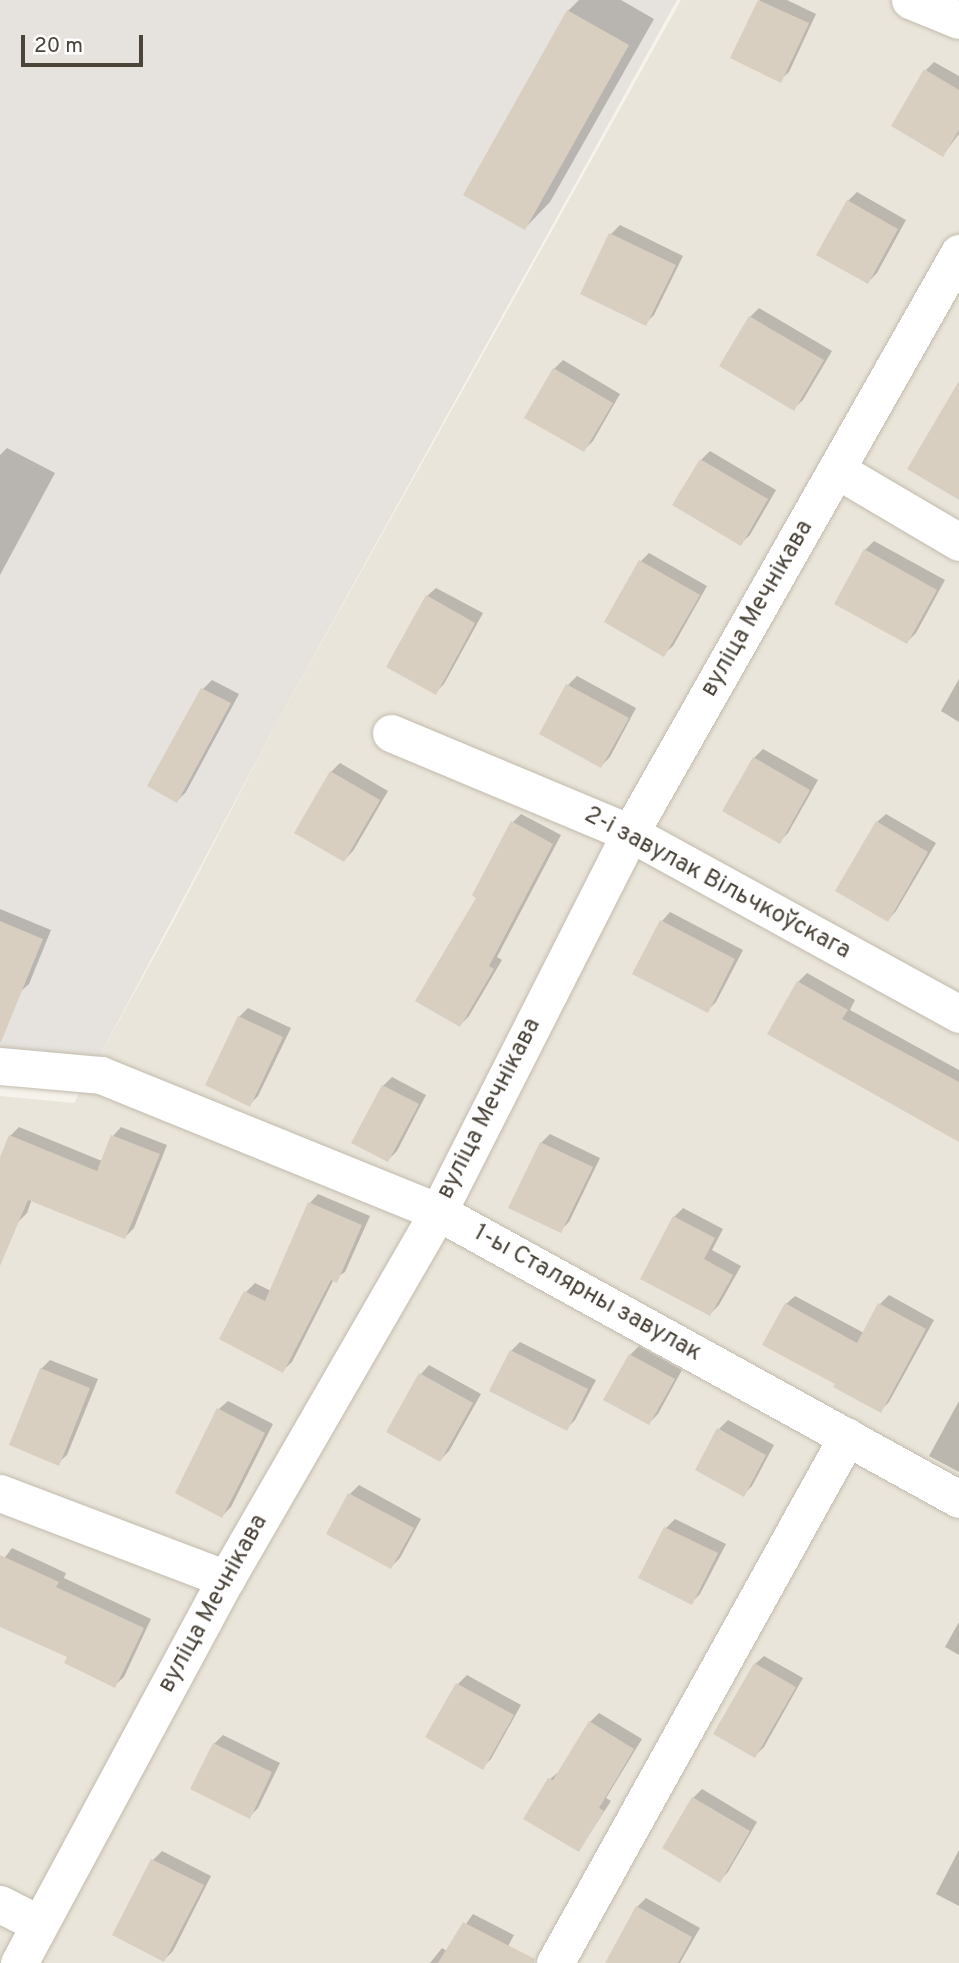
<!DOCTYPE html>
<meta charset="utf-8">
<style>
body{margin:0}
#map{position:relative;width:959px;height:1963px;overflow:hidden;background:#f6f3ec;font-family:Overpass,sans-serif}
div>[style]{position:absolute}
.residential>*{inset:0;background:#eae5da}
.industrial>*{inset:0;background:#e6e2dd}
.shadow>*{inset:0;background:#0003}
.building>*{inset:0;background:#d8cfc1}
.roads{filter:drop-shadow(0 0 2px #c2bbae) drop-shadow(0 0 2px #c2bbae)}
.minor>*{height:37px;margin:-18.5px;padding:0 18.5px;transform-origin:18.5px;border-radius:18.5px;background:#fff}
span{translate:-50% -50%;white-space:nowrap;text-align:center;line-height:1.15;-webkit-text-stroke:6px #fff;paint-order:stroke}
.street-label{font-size:24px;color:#4b4439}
.scale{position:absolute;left:21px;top:35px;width:122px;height:32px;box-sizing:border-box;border:4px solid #4b4439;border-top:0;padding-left:9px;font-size:21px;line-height:24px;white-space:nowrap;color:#4b4439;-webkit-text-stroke:5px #fff;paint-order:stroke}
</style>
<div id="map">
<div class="residential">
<div style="clip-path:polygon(681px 0,959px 0,959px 1963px,0 1963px,0 1096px,74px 1103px,173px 922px,276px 724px)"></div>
</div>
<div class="industrial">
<div style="clip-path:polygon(0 0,677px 0,276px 724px,97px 1061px,42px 1051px,0 1048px)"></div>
</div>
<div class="shadow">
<div style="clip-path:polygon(579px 0,621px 0,654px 19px,550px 202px,525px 228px,568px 11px)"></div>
<div style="clip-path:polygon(760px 0,787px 0,816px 14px,789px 72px,780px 80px,733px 58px)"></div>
<div style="clip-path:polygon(934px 62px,959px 76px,959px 134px,943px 155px,926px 70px)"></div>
<div style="clip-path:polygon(857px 192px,906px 220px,877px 273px,868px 282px,848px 201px)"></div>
<div style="clip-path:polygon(620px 225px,683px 256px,654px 315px,645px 324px,611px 234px)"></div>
<div style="clip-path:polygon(759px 308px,832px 351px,803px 400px,794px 408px,750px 317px)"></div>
<div style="clip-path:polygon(563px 360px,620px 394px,593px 441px,584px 450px,554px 369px)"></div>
<div style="clip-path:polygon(7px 448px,55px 473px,0 575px,0 455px)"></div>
<div style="clip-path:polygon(710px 451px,776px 490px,750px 535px,741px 543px,701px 460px)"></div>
<div style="clip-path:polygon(874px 541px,945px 580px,916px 633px,907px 642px,865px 550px)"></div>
<div style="clip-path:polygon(649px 553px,707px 586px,673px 646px,664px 654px,641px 561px)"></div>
<div style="clip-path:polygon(436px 588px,483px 613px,444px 684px,435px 693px,427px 596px)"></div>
<div style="clip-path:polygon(577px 676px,636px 708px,610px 757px,601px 766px,541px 734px,568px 685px)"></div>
<div style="clip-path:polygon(959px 679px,959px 722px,941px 711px)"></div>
<div style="clip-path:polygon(212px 680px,239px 694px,186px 792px,177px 801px,150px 786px,203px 689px)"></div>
<div style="clip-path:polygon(763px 749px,818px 780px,788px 833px,779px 842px,754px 758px)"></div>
<div style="clip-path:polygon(340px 763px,388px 791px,353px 851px,344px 860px,331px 772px)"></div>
<div style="clip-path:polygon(521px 814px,561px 835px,497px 957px,502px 960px,469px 1016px,460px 1025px,478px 897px,512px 823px)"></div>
<div style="clip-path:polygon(886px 814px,936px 843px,896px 911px,888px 920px,877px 822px)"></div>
<div style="clip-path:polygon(0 909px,51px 930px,29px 984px,20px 992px,0 984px)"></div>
<div style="clip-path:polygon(670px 912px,743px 950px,716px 1002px,707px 1011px,662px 921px)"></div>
<div style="clip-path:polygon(807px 973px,855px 1000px,850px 1010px,959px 1070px,959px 1141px,798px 982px)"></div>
<div style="clip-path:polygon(248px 1008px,291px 1028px,258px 1096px,249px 1105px,239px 1017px)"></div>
<div style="clip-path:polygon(392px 1077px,426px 1095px,397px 1151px,388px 1160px,383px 1086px)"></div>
<div style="clip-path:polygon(19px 1127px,102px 1161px,113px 1136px,121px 1127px,167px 1145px,134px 1228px,125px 1237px,32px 1199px,27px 1213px,18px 1222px,0 1215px,0 1162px,10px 1136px)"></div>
<div style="clip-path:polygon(550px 1134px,600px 1158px,569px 1222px,560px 1231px,541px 1143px)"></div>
<div style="clip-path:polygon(318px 1194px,370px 1216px,345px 1272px,334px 1279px,292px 1362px,283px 1370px,221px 1338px,246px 1292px,255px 1283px,271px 1291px,310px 1203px)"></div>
<div style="clip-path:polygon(683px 1208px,723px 1229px,712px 1250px,741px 1266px,719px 1305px,710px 1314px,674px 1217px)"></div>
<div style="clip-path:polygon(889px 1295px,934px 1320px,889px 1402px,880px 1411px,837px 1383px,786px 1304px,795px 1296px,864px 1333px,880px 1304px)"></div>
<div style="clip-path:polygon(520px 1342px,596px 1380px,575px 1420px,567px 1428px,491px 1390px,511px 1351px)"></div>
<div style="clip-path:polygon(639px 1346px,682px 1370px,658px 1414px,649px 1423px,630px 1355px)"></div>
<div style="clip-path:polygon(50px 1360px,98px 1379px,67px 1455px,58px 1463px,41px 1369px)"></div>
<div style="clip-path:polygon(429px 1365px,481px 1394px,449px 1451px,440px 1460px,421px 1374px)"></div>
<div style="clip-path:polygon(228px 1401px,273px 1424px,231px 1507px,222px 1516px,219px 1409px)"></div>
<div style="clip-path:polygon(959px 1401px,959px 1472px,929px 1456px)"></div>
<div style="clip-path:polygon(728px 1420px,774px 1445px,752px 1486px,743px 1495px,719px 1429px)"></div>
<div style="clip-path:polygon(359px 1485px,421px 1519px,400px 1558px,391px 1567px,350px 1494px)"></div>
<div style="clip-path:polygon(675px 1519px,726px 1544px,700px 1594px,691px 1603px,641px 1577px,666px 1528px)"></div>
<div style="clip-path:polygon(12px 1548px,66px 1573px,64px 1578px,151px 1619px,124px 1677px,115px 1685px,70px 1656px,0 1625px,0 1564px)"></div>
<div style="clip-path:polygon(959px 1622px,959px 1655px,945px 1647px)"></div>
<div style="clip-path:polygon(764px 1656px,803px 1678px,764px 1747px,755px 1756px,755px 1664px)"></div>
<div style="clip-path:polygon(467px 1675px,521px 1705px,491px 1759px,482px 1768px,428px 1736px,458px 1684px)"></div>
<div style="clip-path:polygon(599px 1713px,642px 1739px,606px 1798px,611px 1801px,579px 1850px,550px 1779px,560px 1771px,590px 1722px)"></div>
<div style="clip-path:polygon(223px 1735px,280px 1763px,258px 1808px,249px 1817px,214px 1744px)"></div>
<div style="clip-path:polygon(702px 1789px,757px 1822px,728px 1872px,720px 1880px,693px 1798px)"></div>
<div style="clip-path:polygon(959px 1850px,959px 1906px,936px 1894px)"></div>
<div style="clip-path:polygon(162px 1851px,211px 1876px,173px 1951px,164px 1960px,115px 1935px,153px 1860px)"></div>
<div style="clip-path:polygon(646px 1898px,700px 1928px,680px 1963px,607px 1963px,637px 1907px)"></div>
<div style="clip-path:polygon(473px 1914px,514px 1935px,499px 1963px,430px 1963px,442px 1948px,447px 1951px)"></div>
</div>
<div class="building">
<div style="clip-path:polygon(758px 0,809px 23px,781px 83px,730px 58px)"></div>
<div style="clip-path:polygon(567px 10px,629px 45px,525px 230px,463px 195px)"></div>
<div style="clip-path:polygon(924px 69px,959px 90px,959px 130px,943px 157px,891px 126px)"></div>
<div style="clip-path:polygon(847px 200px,898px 229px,868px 284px,816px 255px)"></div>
<div style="clip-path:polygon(609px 233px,676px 265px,646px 326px,580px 294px)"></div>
<div style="clip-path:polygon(749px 316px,824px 360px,794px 411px,719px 366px)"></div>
<div style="clip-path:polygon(553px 368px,613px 403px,584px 452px,524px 418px)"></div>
<div style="clip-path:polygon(959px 381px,959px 500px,907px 469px)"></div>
<div style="clip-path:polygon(700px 459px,768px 499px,741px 546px,672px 505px)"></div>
<div style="clip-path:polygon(864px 549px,937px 590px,907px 644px,834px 604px)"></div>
<div style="clip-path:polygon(639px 560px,700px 595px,664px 657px,604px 622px)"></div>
<div style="clip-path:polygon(426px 595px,475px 623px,436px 695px,386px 667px)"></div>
<div style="clip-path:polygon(566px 684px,629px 718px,601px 768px,539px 734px)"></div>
<div style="clip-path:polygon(201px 688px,231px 703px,177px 803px,147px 786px)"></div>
<div style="clip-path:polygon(753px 757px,810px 790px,780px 844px,722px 811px)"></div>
<div style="clip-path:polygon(330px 771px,380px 800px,344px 862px,294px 833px)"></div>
<div style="clip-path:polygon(511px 821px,553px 844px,489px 966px,494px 969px,460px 1027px,415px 1001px,476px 898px,472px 895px)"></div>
<div style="clip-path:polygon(876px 821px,928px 852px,888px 922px,835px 891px)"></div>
<div style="clip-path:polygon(660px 920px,735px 959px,708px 1013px,632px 974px)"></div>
<div style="clip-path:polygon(0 921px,43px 939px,1px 1042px,0 1042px)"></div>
<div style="clip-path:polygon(797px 981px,848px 1010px,842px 1019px,959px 1082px,959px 1142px,767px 1034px)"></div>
<div style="clip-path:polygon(238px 1016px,283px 1037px,250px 1107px,205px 1085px)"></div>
<div style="clip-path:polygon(382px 1085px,419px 1104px,388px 1162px,351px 1143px)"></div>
<div style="clip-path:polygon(9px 1135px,97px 1171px,111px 1135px,160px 1154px,125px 1239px,28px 1200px,0 1266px,0 1157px)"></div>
<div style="clip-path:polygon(540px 1142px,593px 1167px,561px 1233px,508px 1208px)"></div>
<div style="clip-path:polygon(308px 1202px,362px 1225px,337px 1283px,331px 1280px,283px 1373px,219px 1339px,244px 1291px,265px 1301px)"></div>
<div style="clip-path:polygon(673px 1216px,715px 1238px,704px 1259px,733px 1275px,710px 1316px,640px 1279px)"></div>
<div style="clip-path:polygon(785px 1303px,857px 1343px,878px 1303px,926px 1329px,881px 1413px,833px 1387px,835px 1384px,762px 1345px)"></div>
<div style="clip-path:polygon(510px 1350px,588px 1389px,567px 1431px,489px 1391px)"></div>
<div style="clip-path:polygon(629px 1354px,675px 1379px,649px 1425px,603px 1400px)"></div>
<div style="clip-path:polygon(40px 1368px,90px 1388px,59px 1466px,9px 1445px)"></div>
<div style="clip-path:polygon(419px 1373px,473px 1403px,440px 1462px,386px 1432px)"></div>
<div style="clip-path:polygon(217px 1408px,265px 1433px,222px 1518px,175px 1493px)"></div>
<div style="clip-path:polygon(717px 1428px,766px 1455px,744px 1497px,695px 1470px)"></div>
<div style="clip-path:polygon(348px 1493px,414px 1528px,391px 1569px,326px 1534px)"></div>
<div style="clip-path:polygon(664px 1527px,718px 1553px,692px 1605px,638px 1578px)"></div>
<div style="clip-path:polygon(0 1555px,59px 1582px,56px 1587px,144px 1628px,115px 1688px,64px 1663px,67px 1657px,0 1627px)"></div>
<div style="clip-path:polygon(754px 1663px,796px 1687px,755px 1758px,713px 1734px)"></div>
<div style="clip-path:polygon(456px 1683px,514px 1715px,483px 1770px,425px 1737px)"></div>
<div style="clip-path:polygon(589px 1721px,634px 1749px,599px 1808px,604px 1811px,579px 1852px,523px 1819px,548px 1778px,553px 1780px)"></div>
<div style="clip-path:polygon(213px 1743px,272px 1772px,250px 1819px,190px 1789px)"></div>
<div style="clip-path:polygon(692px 1797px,750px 1831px,720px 1883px,662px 1848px)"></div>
<div style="clip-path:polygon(151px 1859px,204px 1885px,164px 1962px,112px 1935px)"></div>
<div style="clip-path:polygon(636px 1906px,692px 1937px,678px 1963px,605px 1963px)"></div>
<div style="clip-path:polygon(463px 1922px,535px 1959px,534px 1963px,438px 1963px)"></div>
</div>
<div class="roads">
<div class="minor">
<div style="left:910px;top:0;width:53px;rotate:22.2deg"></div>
<div style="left:837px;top:470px;width:142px;rotate:30.5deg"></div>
<div style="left:391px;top:733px;width:259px;rotate:22.7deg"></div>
<div style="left:630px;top:833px;width:376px;rotate:28.8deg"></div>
<div style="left:0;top:1066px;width:101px;rotate:5.1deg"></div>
<div style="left:101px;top:1075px;width:364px;rotate:22.1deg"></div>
<div style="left:438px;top:1212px;width:595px;rotate:28.85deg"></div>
<div style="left:0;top:1493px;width:242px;rotate:20.8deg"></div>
<div style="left:0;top:1904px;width:44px;rotate:27.1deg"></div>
<div style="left:19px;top:1963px;width:436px;rotate:-61.7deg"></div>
<div style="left:226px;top:1579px;width:424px;rotate:-60deg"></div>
<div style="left:438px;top:1212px;width:425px;rotate:-63.1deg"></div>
<div style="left:630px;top:833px;width:667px;rotate:-60.44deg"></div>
<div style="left:555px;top:1963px;width:602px;rotate:-60.96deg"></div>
</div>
</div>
<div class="street-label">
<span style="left:758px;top:609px;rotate:-60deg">вуліца Мечнікава</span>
<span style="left:717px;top:884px;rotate:28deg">2-і завулак Вільчкоўскага</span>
<span style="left:490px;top:1109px;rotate:-63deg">вуліца Мечнікава</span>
<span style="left:587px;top:1294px;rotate:29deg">1-ы Сталярны завулак</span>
<span style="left:214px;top:1604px;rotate:-61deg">вуліца Мечнікава</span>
</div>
<div class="scale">20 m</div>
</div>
